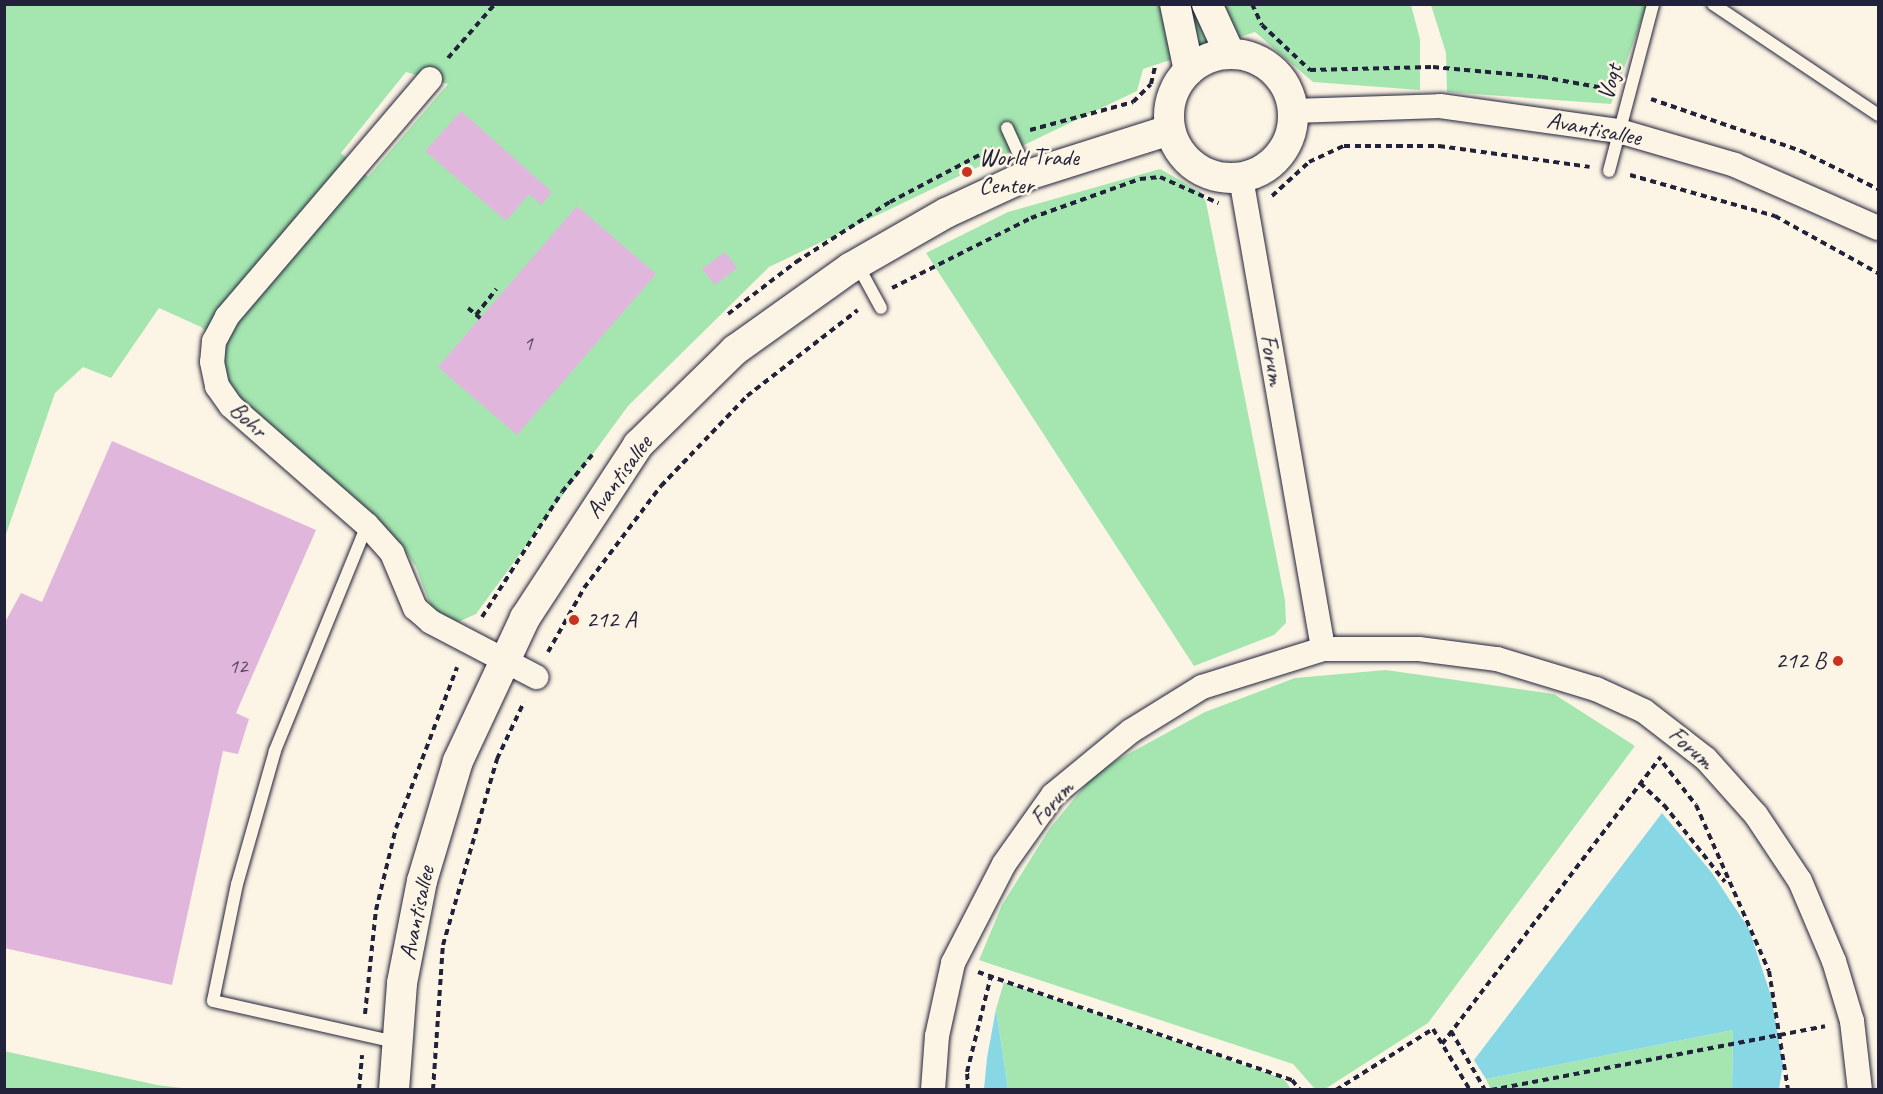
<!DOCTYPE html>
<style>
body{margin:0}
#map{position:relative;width:1883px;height:1094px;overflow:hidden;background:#fcf5e5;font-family:Caveat,sans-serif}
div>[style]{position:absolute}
.green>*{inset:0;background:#a5e6b0}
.water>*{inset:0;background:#87d7e4}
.building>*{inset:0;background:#e1b6dc}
.path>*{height:4px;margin-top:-2px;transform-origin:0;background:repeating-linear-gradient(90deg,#22223b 0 6px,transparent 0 10.5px)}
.roads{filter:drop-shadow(0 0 2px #22223b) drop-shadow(0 0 2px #22223b)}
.service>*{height:12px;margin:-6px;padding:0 6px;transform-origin:6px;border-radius:6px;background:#fcf5e5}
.minor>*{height:24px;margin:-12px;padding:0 12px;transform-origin:12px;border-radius:12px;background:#fcf5e5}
.tertiary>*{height:30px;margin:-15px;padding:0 15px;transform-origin:15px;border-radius:15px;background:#fcf5e5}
.tertiary>.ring{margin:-15px;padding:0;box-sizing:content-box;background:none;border:30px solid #fcf5e5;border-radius:50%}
.dots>*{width:16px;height:16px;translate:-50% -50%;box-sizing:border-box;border:3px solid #fcf5e5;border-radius:50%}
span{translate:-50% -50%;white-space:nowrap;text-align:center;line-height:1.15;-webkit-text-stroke:5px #fcf5e5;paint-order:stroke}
.number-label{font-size:21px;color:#524763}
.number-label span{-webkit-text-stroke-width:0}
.street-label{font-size:24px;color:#22223b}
.poi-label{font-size:24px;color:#22223b}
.left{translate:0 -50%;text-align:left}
.right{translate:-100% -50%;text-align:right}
.frame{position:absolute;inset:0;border:6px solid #22223b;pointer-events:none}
</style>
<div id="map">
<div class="green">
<div style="clip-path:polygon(evenodd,4px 5px,1411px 5px,1420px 39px,1420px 90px,1313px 82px,1255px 32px,1143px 69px,1137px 91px,769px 267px,628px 406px,476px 614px,458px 622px,432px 610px,416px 567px,400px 543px,240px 399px,223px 369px,225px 345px,201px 327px,159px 308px,111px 378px,83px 367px,55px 393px,5px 537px,4px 5px,406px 72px,448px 84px,368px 177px,341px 153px,406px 72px)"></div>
<div style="clip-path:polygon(1431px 5px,1647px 5px,1611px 104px,1447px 92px,1446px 53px)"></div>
<div style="clip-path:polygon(1160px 169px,1201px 192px,1206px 202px,1285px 600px,1286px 623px,1274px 635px,1194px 666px,926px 253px,1008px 212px)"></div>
<div style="clip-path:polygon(1386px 670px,1554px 694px,1635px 746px,1428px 1023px,1325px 1089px,1315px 1089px,1293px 1064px,979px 960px,1002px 905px,1050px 828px,1097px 771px,1205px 712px,1295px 678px)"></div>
<div style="clip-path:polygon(1004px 982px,1284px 1079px,1291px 1089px,1008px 1089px,996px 1009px)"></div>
<div style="clip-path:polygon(1733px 1030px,1732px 1089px,1491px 1090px,1486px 1079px)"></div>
<div style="clip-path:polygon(4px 1051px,157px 1085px,190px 1089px,5px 1089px)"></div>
</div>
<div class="water">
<div style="clip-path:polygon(1662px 813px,1712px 873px,1749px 929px,1771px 996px,1783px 1064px,1779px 1089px,1732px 1089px,1733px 1030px,1486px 1079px,1474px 1060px)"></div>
<div style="clip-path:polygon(996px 1009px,1008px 1089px,984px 1089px,987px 1058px)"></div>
</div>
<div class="building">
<div style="clip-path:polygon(461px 111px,552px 192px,541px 205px,529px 194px,506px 221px,425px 151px)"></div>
<div style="clip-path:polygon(577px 206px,656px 274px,517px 435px,438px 367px)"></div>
<div style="clip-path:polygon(725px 252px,737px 268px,715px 285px,702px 269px)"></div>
<div style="clip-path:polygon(112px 441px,316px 530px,236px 713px,249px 719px,238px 754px,223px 751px,172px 985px,4px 948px,4px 624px,21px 593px,42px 602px)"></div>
</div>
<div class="path">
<div style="left:1252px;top:4px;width:23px;rotate:65deg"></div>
<div style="left:1262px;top:25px;width:66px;rotate:43.2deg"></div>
<div style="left:1310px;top:70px;width:123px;rotate:-1.4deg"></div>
<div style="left:1433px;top:67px;width:109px;rotate:5.2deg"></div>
<div style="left:1542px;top:77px;width:68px;rotate:10.2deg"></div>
<div style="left:448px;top:58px;width:72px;rotate:-49deg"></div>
<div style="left:1651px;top:99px;width:159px;rotate:19.1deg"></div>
<div style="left:1801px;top:151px;width:86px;rotate:26.3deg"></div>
<div style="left:1030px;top:130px;width:107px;rotate:-15.2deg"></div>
<div style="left:1133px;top:102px;width:25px;rotate:-45deg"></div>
<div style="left:1151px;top:84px;width:18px;rotate:-77deg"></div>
<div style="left:1630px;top:175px;width:151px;rotate:15.8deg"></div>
<div style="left:1775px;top:216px;width:118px;rotate:29deg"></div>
<div style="left:1272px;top:196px;width:50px;rotate:-42.6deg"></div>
<div style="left:1309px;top:162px;width:38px;rotate:-25deg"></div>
<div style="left:1344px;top:146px;width:95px"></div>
<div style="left:1439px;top:146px;width:152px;rotate:7.9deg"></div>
<div style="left:892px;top:288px;width:156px;rotate:-26.7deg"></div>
<div style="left:1031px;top:218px;width:116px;rotate:-19.7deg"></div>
<div style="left:1140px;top:179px;width:20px;rotate:-6deg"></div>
<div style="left:1160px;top:177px;width:64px;rotate:24.1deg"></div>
<div style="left:468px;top:308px;width:16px;rotate:40deg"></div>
<div style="left:728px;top:314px;width:86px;rotate:-37.4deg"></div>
<div style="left:796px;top:262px;width:112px;rotate:-32.6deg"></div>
<div style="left:890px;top:202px;width:116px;rotate:-27.7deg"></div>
<div style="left:476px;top:315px;width:33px;rotate:-52deg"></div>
<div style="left:482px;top:617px;width:148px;rotate:-57.4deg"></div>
<div style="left:562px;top:492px;width:48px;rotate:-51deg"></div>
<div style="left:548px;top:652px;width:73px;rotate:-60.6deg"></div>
<div style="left:584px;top:588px;width:128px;rotate:-53deg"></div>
<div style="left:661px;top:486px;width:124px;rotate:-46.3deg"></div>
<div style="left:747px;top:396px;width:140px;rotate:-37.8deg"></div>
<div style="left:1663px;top:763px;width:53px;rotate:51.8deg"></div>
<div style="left:1696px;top:805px;width:181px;rotate:66.3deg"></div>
<div style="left:1769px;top:971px;width:121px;rotate:80.9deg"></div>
<div style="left:1640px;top:783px;width:33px;rotate:43deg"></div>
<div style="left:1664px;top:805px;width:98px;rotate:51.6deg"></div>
<div style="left:978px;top:972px;width:332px;rotate:19deg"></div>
<div style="left:1292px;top:1080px;width:13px;rotate:51deg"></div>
<div style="left:365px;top:1014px;width:105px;rotate:-84deg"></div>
<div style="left:376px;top:910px;width:84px;rotate:-76.3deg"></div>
<div style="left:396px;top:828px;width:172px;rotate:-69.2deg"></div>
<div style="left:1451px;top:1031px;width:68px;rotate:60deg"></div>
<div style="left:1442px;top:1044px;width:361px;rotate:-52.7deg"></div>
<div style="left:359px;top:1090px;width:35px;rotate:-85deg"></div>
<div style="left:433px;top:1090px;width:145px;rotate:-86.1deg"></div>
<div style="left:443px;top:945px;width:194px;rotate:-73.8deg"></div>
<div style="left:497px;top:759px;width:63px;rotate:-64.7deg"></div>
<div style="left:968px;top:1090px;width:18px;rotate:-93deg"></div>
<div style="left:967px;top:1072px;width:99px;rotate:-76deg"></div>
<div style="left:1336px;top:1090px;width:115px;rotate:-32.2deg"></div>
<div style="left:1433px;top:1029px;width:71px;rotate:58.8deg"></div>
<div style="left:1491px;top:1090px;width:340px;rotate:-10.8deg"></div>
</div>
<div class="roads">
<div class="service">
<div style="left:1713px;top:4px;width:199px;rotate:33.9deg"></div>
<div style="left:1007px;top:128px;width:51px;rotate:65.5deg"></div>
<div style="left:1609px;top:171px;width:173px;rotate:-75.2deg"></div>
<div style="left:857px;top:264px;width:50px;rotate:61.4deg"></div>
<div style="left:367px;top:525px;width:244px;rotate:112.2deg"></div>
<div style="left:275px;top:751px;width:138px;rotate:105.9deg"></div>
<div style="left:237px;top:884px;width:119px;rotate:101.6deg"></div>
<div style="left:213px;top:1001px;width:187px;rotate:12.7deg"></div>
</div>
<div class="minor">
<div style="left:430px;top:79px;width:313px;rotate:130.5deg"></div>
<div style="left:227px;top:317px;width:27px;rotate:118deg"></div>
<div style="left:214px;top:341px;width:21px;rotate:95deg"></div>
<div style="left:212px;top:362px;width:25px;rotate:78deg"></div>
<div style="left:217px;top:386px;width:24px;rotate:55deg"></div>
<div style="left:231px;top:406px;width:181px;rotate:41.2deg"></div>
<div style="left:367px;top:525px;width:38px;rotate:48deg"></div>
<div style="left:392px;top:553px;width:60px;rotate:67.3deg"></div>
<div style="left:415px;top:608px;width:21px;rotate:41deg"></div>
<div style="left:431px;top:622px;width:119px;rotate:27.6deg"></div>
<div style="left:1293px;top:111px;width:147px;rotate:-1.9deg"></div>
<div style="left:1440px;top:106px;width:181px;rotate:8deg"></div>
<div style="left:1619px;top:131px;width:121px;rotate:16.3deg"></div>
<div style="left:1735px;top:165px;width:156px;rotate:23.8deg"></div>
<div style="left:1241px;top:178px;width:478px;rotate:80.1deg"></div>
<div style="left:933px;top:1090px;width:54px;rotate:-85.8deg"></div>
<div style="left:937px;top:1036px;width:75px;rotate:-77.6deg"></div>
<div style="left:953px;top:963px;width:111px;rotate:-62.7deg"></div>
<div style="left:1004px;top:864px;width:85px;rotate:-54.6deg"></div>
<div style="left:1053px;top:795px;width:101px;rotate:-39.4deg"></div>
<div style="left:1131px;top:731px;width:84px;rotate:-31.8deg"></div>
<div style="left:1202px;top:687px;width:127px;rotate:-17.4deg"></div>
<div style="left:1323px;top:649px;width:96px"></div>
<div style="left:1419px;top:649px;width:79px;rotate:7.3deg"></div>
<div style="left:1497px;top:659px;width:103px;rotate:16.9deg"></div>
<div style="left:1596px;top:689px;width:53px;rotate:24.6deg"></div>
<div style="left:1644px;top:711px;width:78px;rotate:37.7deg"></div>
<div style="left:1706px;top:759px;width:75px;rotate:48.2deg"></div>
<div style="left:1756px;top:815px;width:79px;rotate:56.3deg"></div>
<div style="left:1800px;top:881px;width:87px;rotate:67deg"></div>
<div style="left:1834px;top:961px;width:63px;rotate:73.3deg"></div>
<div style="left:1852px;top:1021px;width:69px;rotate:83.4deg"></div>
</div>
<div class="tertiary">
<div style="left:1175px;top:4px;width:68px;rotate:78.2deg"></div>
<div style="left:1207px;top:4px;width:55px;rotate:65.3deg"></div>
<div class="ring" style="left:1169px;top:54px;width:94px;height:94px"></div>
<div style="left:394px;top:1090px;width:107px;rotate:-85.7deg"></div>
<div style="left:402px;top:983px;width:104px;rotate:-78.9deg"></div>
<div style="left:422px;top:881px;width:125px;rotate:-73.3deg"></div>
<div style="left:458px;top:761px;width:158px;rotate:-64.9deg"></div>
<div style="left:525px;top:618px;width:207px;rotate:-56.8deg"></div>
<div style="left:638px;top:445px;width:136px;rotate:-44.4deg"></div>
<div style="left:735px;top:350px;width:141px;rotate:-35.5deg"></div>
<div style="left:850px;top:268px;width:111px;rotate:-29.8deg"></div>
<div style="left:946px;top:213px;width:90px;rotate:-24.9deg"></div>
<div style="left:1028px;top:175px;width:149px;rotate:-17.6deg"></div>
</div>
</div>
<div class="dots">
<div style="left:967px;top:172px;background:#c8321e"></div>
<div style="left:574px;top:620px;background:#c8321e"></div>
<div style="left:1838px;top:661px;background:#c8321e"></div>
</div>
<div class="number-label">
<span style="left:528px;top:343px">1</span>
<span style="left:238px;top:666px">12</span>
</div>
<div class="street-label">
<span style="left:1610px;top:82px;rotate:-75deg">Vogt</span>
<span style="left:1594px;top:129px;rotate:11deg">Avantisallee</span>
<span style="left:1272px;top:360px;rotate:80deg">Forum</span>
<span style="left:248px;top:420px;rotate:44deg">Bohr</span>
<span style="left:619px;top:477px;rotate:-54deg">Avantisallee</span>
<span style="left:1691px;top:748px;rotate:41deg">Forum</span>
<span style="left:1052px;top:803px;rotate:-48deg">Forum</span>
<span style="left:417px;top:913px;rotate:-78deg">Avantisallee</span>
</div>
<div class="poi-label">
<span class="left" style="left:979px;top:172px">World Trade<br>Center</span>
<span class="left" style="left:586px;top:620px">212 A</span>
<span class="right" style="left:1826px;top:661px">212 B</span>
</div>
<div class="frame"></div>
</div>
